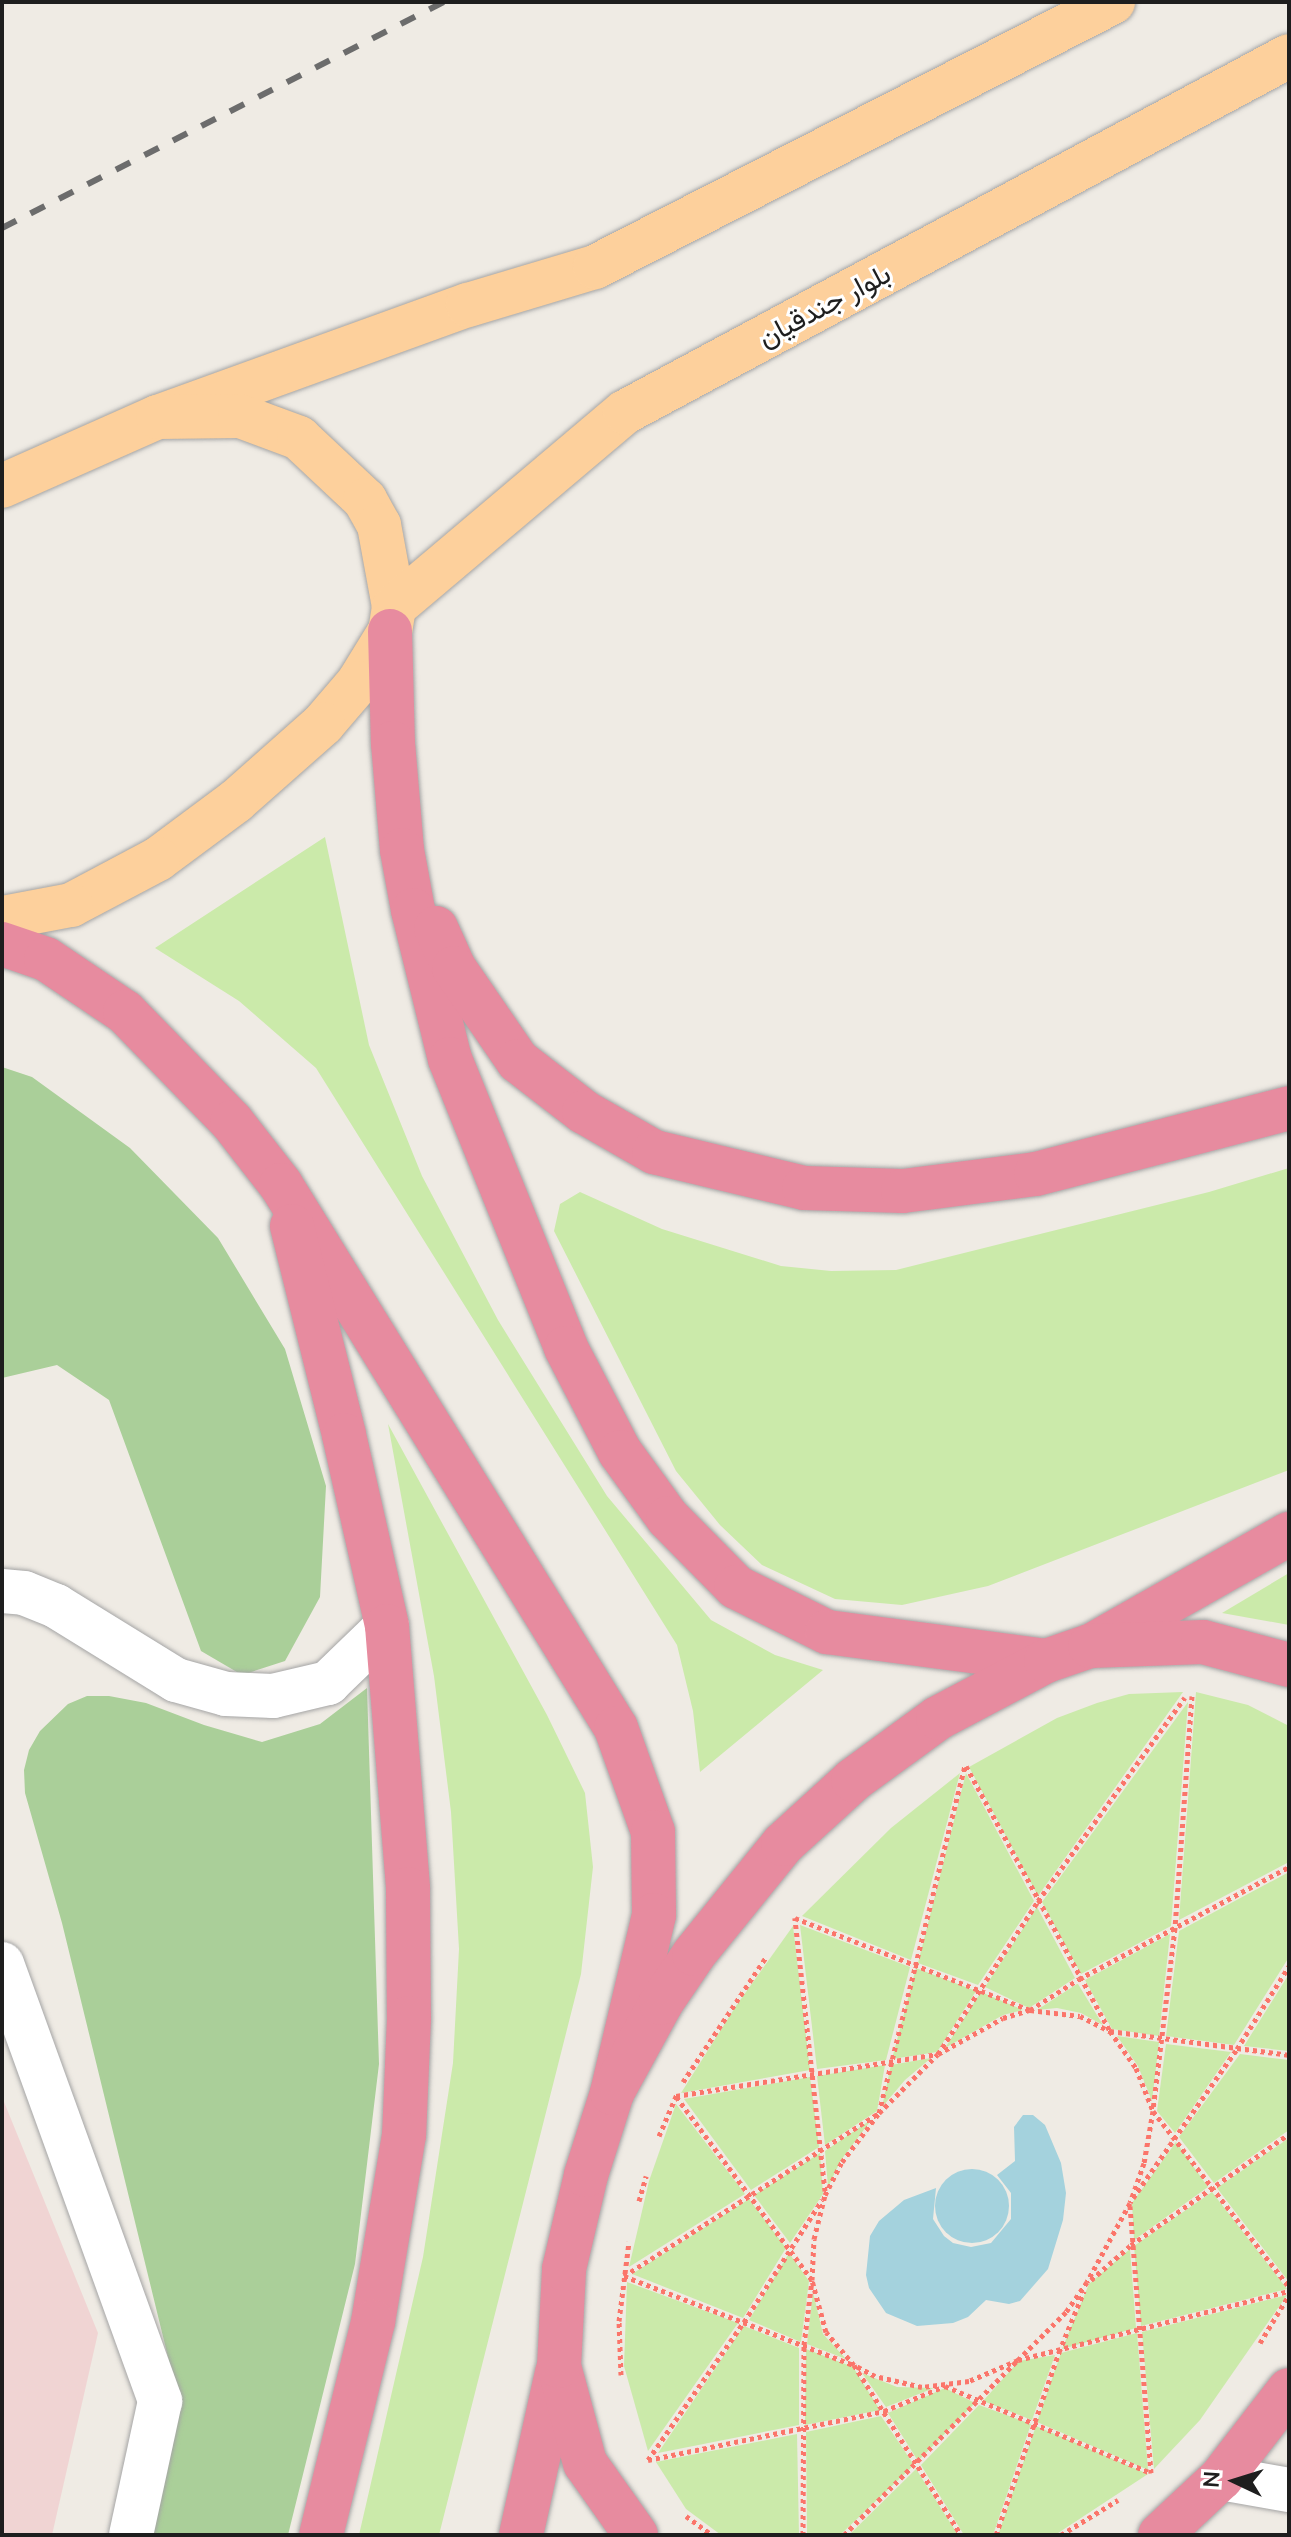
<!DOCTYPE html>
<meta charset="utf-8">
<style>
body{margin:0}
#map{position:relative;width:1291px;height:2537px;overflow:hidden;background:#efebe4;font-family:Mulish,Vazirmatn,sans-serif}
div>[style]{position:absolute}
.commercial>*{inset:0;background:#f0d4d3}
.grass>*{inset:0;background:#cbeaaa}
.forest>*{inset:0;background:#aacf99}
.water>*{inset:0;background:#a4d2dd}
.round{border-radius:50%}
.path>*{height:5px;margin-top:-2.5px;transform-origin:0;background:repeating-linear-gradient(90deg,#fb756a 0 4px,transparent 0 8px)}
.roads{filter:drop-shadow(0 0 2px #a5a5a5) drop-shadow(0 0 2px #a5a5a5)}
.minor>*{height:44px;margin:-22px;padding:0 22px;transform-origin:22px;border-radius:22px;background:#fff}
.major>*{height:44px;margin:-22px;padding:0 22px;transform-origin:22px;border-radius:22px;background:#fdd09c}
.highway>*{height:44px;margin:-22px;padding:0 22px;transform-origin:22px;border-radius:22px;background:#e78b9f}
.rail>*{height:6px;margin-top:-3px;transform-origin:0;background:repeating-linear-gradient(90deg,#6c6c6c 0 16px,transparent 0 32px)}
span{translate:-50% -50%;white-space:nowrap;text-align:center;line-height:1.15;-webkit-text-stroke:6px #fff;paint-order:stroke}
.street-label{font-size:28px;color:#1e1e1e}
.frame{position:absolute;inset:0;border:4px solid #1e1e1e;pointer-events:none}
.north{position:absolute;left:1195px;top:2441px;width:80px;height:80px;-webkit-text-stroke:6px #fff;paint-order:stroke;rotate:274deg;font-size:22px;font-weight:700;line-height:32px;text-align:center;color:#1e1e1e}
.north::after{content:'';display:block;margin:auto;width:28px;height:36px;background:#1e1e1e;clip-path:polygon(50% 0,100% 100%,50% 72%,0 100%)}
</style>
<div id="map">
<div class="commercial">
<div style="clip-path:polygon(2px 2097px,98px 2333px,52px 2535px,2px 2535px)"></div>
</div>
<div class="grass">
<div style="clip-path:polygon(325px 837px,369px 1045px,422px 1176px,498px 1320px,607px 1496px,711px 1620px,775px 1655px,823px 1670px,700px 1772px,693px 1711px,677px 1645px,316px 1068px,239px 1001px,155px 948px)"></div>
<div style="clip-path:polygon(1289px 1168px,1289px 1470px,988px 1586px,902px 1605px,835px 1599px,762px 1565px,720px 1525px,676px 1471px,554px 1231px,560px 1204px,580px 1192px,662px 1229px,781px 1266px,831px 1271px,896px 1270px,1209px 1192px)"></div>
<div style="clip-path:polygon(388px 1424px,547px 1715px,585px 1793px,593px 1867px,581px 1974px,439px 2535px,359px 2535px,423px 2257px,453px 2063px,459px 1949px,451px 1812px,434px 1676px)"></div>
<div style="clip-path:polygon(1289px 1573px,1289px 1625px,1222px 1613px)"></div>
<div style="clip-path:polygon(1183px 1692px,1038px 1896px,969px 1767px,1057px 1718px,1097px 1703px,1129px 1694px)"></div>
<div style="clip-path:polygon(1196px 1692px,1248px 1705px,1289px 1726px,1289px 1862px,1179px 1920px)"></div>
<div style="clip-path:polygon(1188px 1702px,1171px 1926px,1081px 1974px,1042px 1902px)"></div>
<div style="clip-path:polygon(960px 1773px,911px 1960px,802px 1916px,891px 1828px)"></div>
<div style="clip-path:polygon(966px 1773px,1034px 1901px,978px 1985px,918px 1963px)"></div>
<div style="clip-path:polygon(1289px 1872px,1289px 1957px,1234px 2045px,1166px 2036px,1179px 1931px)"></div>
<div style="clip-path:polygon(1037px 1907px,1075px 1978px,1029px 2008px,985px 1987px)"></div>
<div style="clip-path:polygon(800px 1925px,910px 1967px,886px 2060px,817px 2069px)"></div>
<div style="clip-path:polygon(793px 1926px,810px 2070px,681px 2093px,736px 2006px)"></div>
<div style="clip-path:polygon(1170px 1934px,1159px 2036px,1112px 2029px,1085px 1980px)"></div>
<div style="clip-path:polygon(916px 1968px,976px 1991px,937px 2052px,892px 2059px)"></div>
<div style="clip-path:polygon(1289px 1974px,1289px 2051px,1244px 2046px)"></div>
<div style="clip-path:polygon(1077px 1984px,1078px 1984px,1103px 2025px,1081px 2013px,1057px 2008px,1037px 2010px)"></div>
<div style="clip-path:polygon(981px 1992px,1023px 2010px,1003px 2015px,945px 2048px)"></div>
<div style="clip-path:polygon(1117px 2036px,1159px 2042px,1152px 2101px,1138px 2066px)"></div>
<div style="clip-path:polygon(1166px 2044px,1231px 2052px,1175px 2133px,1157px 2111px)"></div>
<div style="clip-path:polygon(1240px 2054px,1289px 2060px,1289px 2130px,1214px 2183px,1179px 2137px)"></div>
<div style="clip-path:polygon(931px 2058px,905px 2080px,882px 2107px,891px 2065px)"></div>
<div style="clip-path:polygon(885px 2065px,877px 2111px,825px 2145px,817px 2076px)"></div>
<div style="clip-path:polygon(810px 2077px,819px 2147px,751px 2190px,684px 2099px)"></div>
<div style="clip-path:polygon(676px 2104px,745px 2194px,629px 2267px,649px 2181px)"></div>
<div style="clip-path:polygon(872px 2119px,841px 2160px,828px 2187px,825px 2151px)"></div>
<div style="clip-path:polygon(1289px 2138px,1289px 2282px,1217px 2188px)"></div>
<div style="clip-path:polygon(1176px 2142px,1208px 2187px,1134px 2240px,1132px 2203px)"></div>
<div style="clip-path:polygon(820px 2153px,823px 2194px,790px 2243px,754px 2195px)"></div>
<div style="clip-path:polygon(1212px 2192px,1287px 2289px,1141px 2326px,1134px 2246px)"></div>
<div style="clip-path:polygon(749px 2199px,786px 2248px,743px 2318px,632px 2274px)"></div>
<div style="clip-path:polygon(1130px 2249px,1136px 2328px,1062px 2349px,1089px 2284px)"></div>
<div style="clip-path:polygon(789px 2253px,809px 2281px,801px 2342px,749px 2320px)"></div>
<div style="clip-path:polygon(627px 2282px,738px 2323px,648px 2451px,624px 2366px)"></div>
<div style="clip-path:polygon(813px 2292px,823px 2334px,846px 2359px,807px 2344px)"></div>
<div style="clip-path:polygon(1287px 2295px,1200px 2420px,1154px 2469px,1142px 2332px)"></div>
<div style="clip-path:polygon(744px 2326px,799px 2348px,799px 2425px,658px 2453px)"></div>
<div style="clip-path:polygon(1137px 2333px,1148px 2470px,1037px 2422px,1061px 2353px)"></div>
<div style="clip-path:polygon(806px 2349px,853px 2367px,880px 2410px,805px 2425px)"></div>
<div style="clip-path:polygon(1055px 2355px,1032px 2420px,983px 2401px,1019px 2361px)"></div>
<div style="clip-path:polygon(862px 2373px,897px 2387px,934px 2388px,886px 2407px)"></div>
<div style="clip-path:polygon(945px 2388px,975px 2403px,918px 2461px,888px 2413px)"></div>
<div style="clip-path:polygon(979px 2405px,1031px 2424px,993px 2535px,964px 2535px,921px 2465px)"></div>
<div style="clip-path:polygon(881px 2416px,914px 2465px,840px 2535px,807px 2535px,806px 2432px)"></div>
<div style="clip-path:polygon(1036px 2426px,1148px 2474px,1055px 2535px,998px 2535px)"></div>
<div style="clip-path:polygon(797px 2434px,799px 2535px,721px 2535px,686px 2509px,656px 2462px)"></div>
<div style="clip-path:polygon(916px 2469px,958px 2535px,849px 2535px)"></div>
</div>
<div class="forest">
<div style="clip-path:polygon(2px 1067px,32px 1077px,130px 1148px,218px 1238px,285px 1349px,326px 1486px,320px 1597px,285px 1661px,242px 1675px,201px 1651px,109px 1400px,57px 1365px,2px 1378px)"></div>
<div style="clip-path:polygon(367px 1688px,379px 2064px,355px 2264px,288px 2535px,148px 2535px,178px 2398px,62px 1923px,25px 1793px,24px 1770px,29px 1750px,40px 1731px,68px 1704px,87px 1696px,109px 1696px,146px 1703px,204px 1725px,262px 1742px,320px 1724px)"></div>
</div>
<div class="water">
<div style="clip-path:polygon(1023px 2115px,1033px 2115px,1045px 2125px,1061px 2163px,1066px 2193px,1063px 2220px,1048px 2269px,1020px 2301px,1009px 2304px,986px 2300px,968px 2317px,953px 2323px,917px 2326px,886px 2313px,869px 2288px,866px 2275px,870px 2236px,879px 2221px,904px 2200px,936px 2188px,933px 2219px,944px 2236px,953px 2243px,971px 2247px,991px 2243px,1011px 2219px,1011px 2193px,997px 2175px,1015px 2161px,1014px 2127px)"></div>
<div class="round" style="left:935px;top:2169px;width:74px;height:74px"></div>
</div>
<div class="path">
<div style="left:1192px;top:1696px;width:233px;rotate:94.2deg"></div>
<div style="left:1175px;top:1928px;width:184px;rotate:96.9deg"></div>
<div style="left:1153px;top:2111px;width:222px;rotate:52.3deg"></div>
<div style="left:966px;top:1766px;width:302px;rotate:61.5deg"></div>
<div style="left:1110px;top:2031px;width:181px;rotate:7.6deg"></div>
<div style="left:683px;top:2082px;width:150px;rotate:-56.4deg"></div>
<div style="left:659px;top:2136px;width:46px;rotate:-66.8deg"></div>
<div style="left:825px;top:2191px;width:275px;rotate:-96.3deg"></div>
<div style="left:795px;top:1918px;width:252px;rotate:21.4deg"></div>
<div style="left:1030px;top:2010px;width:58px;rotate:-32.3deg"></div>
<div style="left:1079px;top:1979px;width:238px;rotate:-28.1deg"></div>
<div style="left:1133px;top:2198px;width:182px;rotate:-55.1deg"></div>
<div style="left:1237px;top:2049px;width:98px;rotate:-57.9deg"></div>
<div style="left:639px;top:2201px;width:26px;rotate:-74deg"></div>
<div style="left:624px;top:2276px;width:303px;rotate:-32.6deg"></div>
<div style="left:879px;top:2113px;width:357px;rotate:-76.1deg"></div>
<div style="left:624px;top:2276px;width:247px;rotate:21.2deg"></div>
<div style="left:854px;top:2365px;width:201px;rotate:57.8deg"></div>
<div style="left:1091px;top:2280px;width:53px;rotate:-41.2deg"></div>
<div style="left:1131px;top:2245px;width:193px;rotate:-35.1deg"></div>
<div style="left:1260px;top:2343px;width:56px;rotate:-58.9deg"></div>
<div style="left:621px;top:2375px;width:54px;rotate:-92.1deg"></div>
<div style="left:619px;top:2321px;width:80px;rotate:-82.8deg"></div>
<div style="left:648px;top:2460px;width:168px;rotate:-55.2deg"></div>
<div style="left:744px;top:2322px;width:145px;rotate:-57.4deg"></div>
<div style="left:648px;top:2460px;width:241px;rotate:-11.7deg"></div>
<div style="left:884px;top:2411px;width:66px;rotate:-22.3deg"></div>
<div style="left:945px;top:2386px;width:224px;rotate:22.9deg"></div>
<div style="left:1151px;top:2473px;width:268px;rotate:-94.5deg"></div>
<div style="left:686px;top:2516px;width:32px;rotate:36deg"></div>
<div style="left:803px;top:2535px;width:190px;rotate:-89.7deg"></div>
<div style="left:804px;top:2345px;width:65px;rotate:-83deg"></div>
<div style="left:812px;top:2280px;width:41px;rotate:-87.2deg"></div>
<div style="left:814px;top:2239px;width:45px;rotate:-76deg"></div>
<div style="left:825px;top:2195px;width:37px;rotate:-63deg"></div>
<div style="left:842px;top:2162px;width:61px;rotate:-52.9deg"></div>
<div style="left:879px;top:2113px;width:83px;rotate:-45deg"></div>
<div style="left:938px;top:2054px;width:74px;rotate:-29deg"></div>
<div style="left:1003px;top:2018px;width:28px;rotate:-17deg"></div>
<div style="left:1030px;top:2010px;width:50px;rotate:6.8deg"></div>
<div style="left:1080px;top:2016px;width:34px;rotate:27deg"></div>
<div style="left:1110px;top:2031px;width:45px;rotate:54.9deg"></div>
<div style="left:1136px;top:2068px;width:46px;rotate:68.4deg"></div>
<div style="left:1153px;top:2111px;width:53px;rotate:99.8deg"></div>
<div style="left:1144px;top:2163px;width:42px;rotate:109.3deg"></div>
<div style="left:1130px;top:2203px;width:90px;rotate:118.6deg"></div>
<div style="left:1087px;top:2282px;width:37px;rotate:125deg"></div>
<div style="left:1066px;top:2312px;width:68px;rotate:135deg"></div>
<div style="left:1018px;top:2360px;width:53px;rotate:156.8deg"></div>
<div style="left:969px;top:2381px;width:47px;rotate:172.7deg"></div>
<div style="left:922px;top:2387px;width:48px;rotate:-166.8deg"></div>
<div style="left:875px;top:2376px;width:24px;rotate:-152deg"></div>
<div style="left:854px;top:2365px;width:43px;rotate:-130.3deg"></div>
<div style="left:826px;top:2332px;width:54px;rotate:-105.1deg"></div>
<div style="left:812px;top:2280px;width:229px;rotate:-126.5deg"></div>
<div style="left:676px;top:2096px;width:265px;rotate:-9.1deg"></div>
<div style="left:938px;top:2054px;width:183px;rotate:-56.8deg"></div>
<div style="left:1038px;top:1901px;width:251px;rotate:-54.2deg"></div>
<div style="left:844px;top:2535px;width:247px;rotate:-45.2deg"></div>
<div style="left:1018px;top:2360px;width:280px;rotate:-14.3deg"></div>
<div style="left:996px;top:2535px;width:194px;rotate:-71deg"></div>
<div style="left:1059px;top:2352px;width:66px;rotate:-67.7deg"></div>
<div style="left:1061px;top:2535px;width:67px;rotate:-31.6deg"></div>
</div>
<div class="roads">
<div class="minor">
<div style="left:2px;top:1591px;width:22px;rotate:5deg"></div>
<div style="left:24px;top:1593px;width:35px;rotate:22deg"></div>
<div style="left:56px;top:1606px;width:141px;rotate:31.7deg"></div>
<div style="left:176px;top:1680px;width:52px;rotate:15.6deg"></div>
<div style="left:226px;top:1694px;width:47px;rotate:2.4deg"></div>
<div style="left:273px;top:1696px;width:57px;rotate:-13.3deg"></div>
<div style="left:328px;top:1683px;width:82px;rotate:-44deg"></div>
<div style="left:2px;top:1964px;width:465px;rotate:70.1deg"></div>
<div style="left:160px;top:2401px;width:137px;rotate:102.2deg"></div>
<div style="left:1221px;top:2478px;width:69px;rotate:10deg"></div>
</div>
<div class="major">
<div style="left:158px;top:417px;width:330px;rotate:-19.9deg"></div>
<div style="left:468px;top:305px;width:133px;rotate:-16.7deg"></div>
<div style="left:595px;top:267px;width:582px;rotate:-27.09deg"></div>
<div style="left:2px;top:486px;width:171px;rotate:-23.9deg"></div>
<div style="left:158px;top:417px;width:82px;rotate:-0.7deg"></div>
<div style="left:240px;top:416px;width:63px;rotate:20.4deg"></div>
<div style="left:299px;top:438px;width:91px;rotate:43.2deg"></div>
<div style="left:365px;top:500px;width:29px;rotate:61deg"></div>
<div style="left:379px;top:525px;width:83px;rotate:79.6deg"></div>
<div style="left:394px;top:607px;width:24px;rotate:99deg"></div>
<div style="left:390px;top:631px;width:61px;rotate:121.6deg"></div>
<div style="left:358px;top:683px;width:54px;rotate:130.5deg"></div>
<div style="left:323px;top:724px;width:116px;rotate:138.5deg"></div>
<div style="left:236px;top:801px;width:97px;rotate:143.4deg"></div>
<div style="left:158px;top:859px;width:98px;rotate:152.1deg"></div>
<div style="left:71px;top:905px;width:70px;rotate:169.3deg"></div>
<div style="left:394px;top:607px;width:302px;rotate:-40.2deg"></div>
<div style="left:625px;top:412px;width:753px;rotate:-28.2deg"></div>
</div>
<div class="highway">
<div style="left:390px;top:631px;width:112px;rotate:88.5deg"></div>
<div style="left:393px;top:743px;width:107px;rotate:85.2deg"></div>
<div style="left:402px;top:850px;width:61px;rotate:79.6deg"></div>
<div style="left:413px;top:910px;width:154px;rotate:76.1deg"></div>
<div style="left:450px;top:1059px;width:311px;rotate:68.1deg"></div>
<div style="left:566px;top:1348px;width:117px;rotate:62.6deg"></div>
<div style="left:620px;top:1452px;width:82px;rotate:54deg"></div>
<div style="left:668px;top:1518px;width:97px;rotate:45.4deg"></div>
<div style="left:736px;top:1587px;width:102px;rotate:26.3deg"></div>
<div style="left:827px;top:1632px;width:221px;rotate:7.5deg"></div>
<div style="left:436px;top:928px;width:44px;rotate:65.8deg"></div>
<div style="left:454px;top:968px;width:113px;rotate:55.5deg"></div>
<div style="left:518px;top:1061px;width:83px;rotate:37.7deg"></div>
<div style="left:584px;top:1112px;width:81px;rotate:29.7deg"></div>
<div style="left:654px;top:1152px;width:154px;rotate:13.5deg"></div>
<div style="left:804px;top:1188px;width:99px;rotate:1.7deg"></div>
<div style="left:903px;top:1191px;width:134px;rotate:-7.3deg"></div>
<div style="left:1036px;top:1174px;width:261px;rotate:-14.6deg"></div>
<div style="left:2px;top:944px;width:46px;rotate:18.8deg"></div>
<div style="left:46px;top:959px;width:95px;rotate:33.9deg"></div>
<div style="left:125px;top:1012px;width:153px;rotate:45.8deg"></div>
<div style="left:232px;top:1122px;width:80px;rotate:52.1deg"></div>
<div style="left:281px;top:1185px;width:638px;rotate:58.33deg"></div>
<div style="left:616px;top:1728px;width:110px;rotate:70.4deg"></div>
<div style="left:653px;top:1832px;width:83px;rotate:89.3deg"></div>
<div style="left:654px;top:1915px;width:183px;rotate:103.3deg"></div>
<div style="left:292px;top:1226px;width:215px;rotate:76deg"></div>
<div style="left:344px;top:1435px;width:196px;rotate:77.3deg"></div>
<div style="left:387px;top:1626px;width:264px;rotate:85.4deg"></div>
<div style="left:408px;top:1889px;width:129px;rotate:89.6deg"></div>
<div style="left:409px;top:2018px;width:117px;rotate:92.4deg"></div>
<div style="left:404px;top:2135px;width:190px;rotate:99.4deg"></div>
<div style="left:373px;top:2322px;width:219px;rotate:103.7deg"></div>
<div style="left:1096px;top:1643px;width:222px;rotate:-29.5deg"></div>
<div style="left:521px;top:2535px;width:167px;rotate:-77.5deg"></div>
<div style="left:636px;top:2535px;width:88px;rotate:-125.3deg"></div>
<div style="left:585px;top:2463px;width:100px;rotate:-105deg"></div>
<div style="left:559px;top:2366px;width:97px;rotate:-87deg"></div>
<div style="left:564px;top:2269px;width:97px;rotate:-76.8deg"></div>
<div style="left:586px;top:2175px;width:86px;rotate:-72.4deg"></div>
<div style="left:612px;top:2093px;width:102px;rotate:-61.4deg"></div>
<div style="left:661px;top:2003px;width:59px;rotate:-56deg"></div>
<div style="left:694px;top:1954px;width:141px;rotate:-51deg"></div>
<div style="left:783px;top:1844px;width:95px;rotate:-42.4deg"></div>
<div style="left:853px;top:1780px;width:105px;rotate:-36.1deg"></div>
<div style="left:938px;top:1718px;width:122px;rotate:-27.8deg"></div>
<div style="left:1046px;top:1661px;width:46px;rotate:-18.8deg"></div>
<div style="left:1090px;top:1646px;width:113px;rotate:-2deg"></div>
<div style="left:1203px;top:1642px;width:89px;rotate:15deg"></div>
<div style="left:1160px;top:2535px;width:83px;rotate:-43.1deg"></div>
<div style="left:1221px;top:2478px;width:111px;rotate:-52.3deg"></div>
</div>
</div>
<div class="rail">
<div style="left:2px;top:228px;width:496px;rotate:-27.1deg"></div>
</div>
<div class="street-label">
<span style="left:824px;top:305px;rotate:-28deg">بلوار جندقیان</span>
</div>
<div class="frame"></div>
<div class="north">N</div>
</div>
